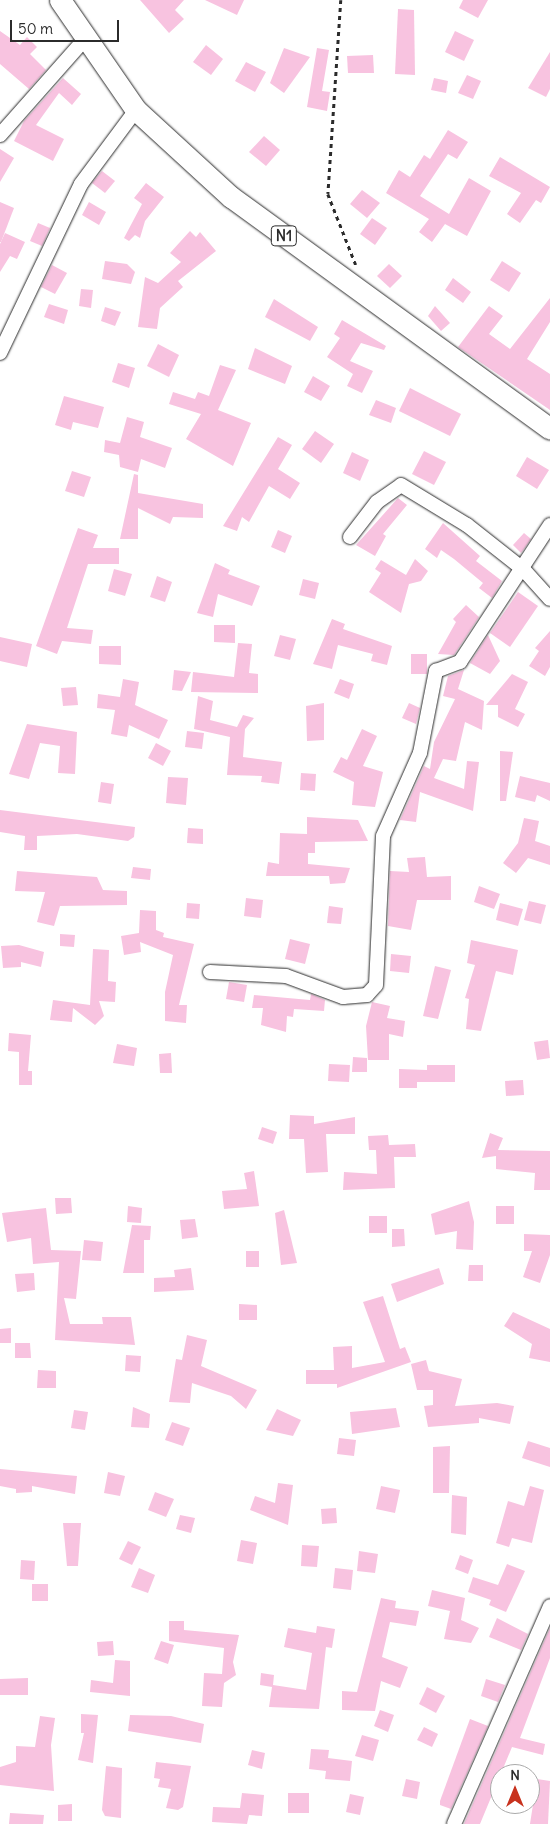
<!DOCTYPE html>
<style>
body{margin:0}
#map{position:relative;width:550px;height:1824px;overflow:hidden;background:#fff;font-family:Delius,sans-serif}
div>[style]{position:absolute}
.building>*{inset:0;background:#f8c3e0}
.path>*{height:2.5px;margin-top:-1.25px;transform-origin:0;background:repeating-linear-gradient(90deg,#2b2b2b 0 4px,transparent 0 8px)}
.roads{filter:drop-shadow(0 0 1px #2b2b2b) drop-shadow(0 0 1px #2b2b2b)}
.minor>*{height:14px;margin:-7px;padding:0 7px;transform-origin:7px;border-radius:7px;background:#fff}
.highway>*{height:21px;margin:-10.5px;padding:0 10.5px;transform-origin:10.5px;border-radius:10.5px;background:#fff}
span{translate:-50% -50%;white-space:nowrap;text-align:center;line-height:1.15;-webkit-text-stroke:4px #fff;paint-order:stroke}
.shield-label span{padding:1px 4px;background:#fff;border:1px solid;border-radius:4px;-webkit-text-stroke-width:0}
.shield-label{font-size:15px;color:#2b2b2b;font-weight:700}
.north{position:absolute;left:490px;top:1764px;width:50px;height:50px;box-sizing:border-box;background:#fff;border:1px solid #aaa;border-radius:50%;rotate:0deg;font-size:14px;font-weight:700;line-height:20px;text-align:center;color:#2b2b2b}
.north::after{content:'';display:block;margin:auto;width:18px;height:22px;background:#c8321e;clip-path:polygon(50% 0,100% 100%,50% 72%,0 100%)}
.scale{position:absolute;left:10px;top:20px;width:109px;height:22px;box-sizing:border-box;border:2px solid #2b2b2b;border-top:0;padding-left:6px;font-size:15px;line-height:18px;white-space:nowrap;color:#2b2b2b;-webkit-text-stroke:4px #fff;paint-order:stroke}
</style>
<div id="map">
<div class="building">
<div style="clip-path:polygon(140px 0,184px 0,175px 10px,184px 19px,169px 33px)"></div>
<div style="clip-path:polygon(205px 0,244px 0,237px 15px)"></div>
<div style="clip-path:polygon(463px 0,488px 0,478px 18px,459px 8px)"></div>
<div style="clip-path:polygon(398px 9px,414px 10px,415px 75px,395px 74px)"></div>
<div style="clip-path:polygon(0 31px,20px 45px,27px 37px,37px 47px,30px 54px,46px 70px,29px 89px,0 64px)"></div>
<div style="clip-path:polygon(455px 31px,474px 40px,464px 61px,445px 52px)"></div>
<div style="clip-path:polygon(206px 45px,223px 59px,211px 75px,193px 62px)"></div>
<div style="clip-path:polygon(284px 48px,310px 57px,284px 93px,270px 83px)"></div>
<div style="clip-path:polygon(317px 48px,329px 50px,322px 91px,330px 92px,327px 111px,307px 107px)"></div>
<div style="clip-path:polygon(550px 52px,550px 89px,546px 97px,528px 88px)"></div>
<div style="clip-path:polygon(373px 55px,374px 73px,348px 73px,347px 56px)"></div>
<div style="clip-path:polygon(246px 62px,266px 72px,255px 92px,235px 81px)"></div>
<div style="clip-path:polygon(467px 75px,481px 81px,473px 99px,458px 93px)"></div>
<div style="clip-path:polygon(63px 78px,81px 94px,72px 105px,59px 93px,36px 125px,64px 139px,53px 161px,14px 141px,24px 121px)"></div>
<div style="clip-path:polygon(434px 78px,448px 81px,446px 93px,431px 90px)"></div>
<div style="clip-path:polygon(448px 130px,468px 142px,457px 159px,448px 154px,420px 196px,449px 214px,469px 178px,491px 191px,467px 236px,445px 224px,432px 242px,419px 232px,429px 219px,386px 193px,399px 170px,410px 177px,424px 155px,430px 159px)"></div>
<div style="clip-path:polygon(264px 136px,280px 150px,266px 166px,249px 152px)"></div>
<div style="clip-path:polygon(0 149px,14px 158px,0 182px)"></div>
<div style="clip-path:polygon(500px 157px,550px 187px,541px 203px,536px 200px,520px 223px,507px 214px,521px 193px,489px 176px)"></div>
<div style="clip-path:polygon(102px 171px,115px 181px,105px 193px,92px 183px)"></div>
<div style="clip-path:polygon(146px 183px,164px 197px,145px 221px,140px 238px,135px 235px,129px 241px,124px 238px,142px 204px,134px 198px)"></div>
<div style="clip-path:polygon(362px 190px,380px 203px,367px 218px,350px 204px)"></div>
<div style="clip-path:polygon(0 202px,14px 208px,1px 242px,0 242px)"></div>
<div style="clip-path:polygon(89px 202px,106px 212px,99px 225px,82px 215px)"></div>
<div style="clip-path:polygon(372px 218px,387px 228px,375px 245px,360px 234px)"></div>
<div style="clip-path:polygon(38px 223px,50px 228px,42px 246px,30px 241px)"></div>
<div style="clip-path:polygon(190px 231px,196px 237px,200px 232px,216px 251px,178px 281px,183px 287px,160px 308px,157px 329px,138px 327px,145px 277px,158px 283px,181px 262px,170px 253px)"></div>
<div style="clip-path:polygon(5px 233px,25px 242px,17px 259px,10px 256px,0 272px,0 244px)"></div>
<div style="clip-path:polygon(105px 261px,127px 264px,135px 272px,131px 284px,102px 279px)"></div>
<div style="clip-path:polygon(502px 261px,521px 273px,509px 292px,490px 280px)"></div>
<div style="clip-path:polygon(389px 264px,402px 276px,390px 288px,377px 276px)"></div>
<div style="clip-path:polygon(52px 265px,67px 273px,55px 294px,41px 287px)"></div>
<div style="clip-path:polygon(453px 278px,471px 292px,463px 303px,445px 290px)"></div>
<div style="clip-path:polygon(81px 289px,93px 290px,91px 308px,79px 306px)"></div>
<div style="clip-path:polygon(550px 298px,550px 322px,527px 359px,550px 374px,550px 410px,458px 347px,489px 306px,503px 316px,489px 334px,510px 349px)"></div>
<div style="clip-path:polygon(274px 299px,318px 327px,310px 341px,265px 317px)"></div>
<div style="clip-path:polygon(49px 304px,68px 310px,64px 324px,44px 317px)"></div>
<div style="clip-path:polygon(435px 306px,450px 323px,441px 331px,428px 316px)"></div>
<div style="clip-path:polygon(105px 307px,121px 312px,115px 326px,101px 321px)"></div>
<div style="clip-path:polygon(342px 320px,386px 346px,384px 350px,361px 343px,350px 361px,373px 371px,362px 393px,347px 386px,353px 374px,327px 357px,340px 338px,334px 334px)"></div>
<div style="clip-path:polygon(158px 344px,179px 355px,169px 377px,147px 366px)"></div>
<div style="clip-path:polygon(255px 348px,292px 366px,285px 384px,248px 369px)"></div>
<div style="clip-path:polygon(118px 363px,135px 368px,129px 388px,112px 382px)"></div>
<div style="clip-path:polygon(220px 365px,236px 370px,218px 410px,251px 423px,233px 466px,186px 439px,201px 414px,169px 404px,173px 392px,195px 399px,198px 392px,209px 396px)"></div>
<div style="clip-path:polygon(313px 376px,330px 386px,321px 401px,304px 392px)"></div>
<div style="clip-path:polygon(410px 388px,461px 414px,450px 436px,399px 411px)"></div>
<div style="clip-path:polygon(64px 396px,104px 407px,98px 428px,73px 422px,71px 430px,55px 425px)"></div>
<div style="clip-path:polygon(376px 400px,396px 408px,391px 423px,369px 415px)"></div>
<div style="clip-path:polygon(127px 417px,144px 422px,140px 437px,172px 448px,165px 468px,141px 459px,138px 472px,120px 467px,119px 455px,104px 452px,105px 440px,120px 443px)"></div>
<div style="clip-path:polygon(315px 431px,334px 444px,321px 463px,302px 449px)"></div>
<div style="clip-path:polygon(278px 437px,292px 445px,278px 469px,300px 483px,290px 499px,269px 486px,249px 522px,242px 517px,237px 531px,223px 526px)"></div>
<div style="clip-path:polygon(424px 451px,446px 462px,434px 485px,412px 474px)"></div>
<div style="clip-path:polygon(352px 452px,369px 460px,360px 481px,343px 473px)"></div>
<div style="clip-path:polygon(527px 457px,549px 470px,537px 489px,516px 476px)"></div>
<div style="clip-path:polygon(72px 471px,91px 477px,84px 497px,65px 491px)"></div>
<div style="clip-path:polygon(134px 474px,138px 475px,138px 493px,203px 504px,203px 518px,173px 517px,170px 524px,138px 508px,138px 539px,120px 539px)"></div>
<div style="clip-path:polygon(398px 498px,407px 505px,383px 534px,386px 536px,375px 556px,356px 545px)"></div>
<div style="clip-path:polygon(443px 523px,480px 556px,476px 561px,502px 581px,492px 598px,479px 588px,483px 583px,454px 559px,441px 550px,437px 558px,425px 549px)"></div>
<div style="clip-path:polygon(78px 528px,98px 535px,93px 548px,119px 548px,119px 564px,88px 564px,67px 628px,93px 630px,91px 644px,62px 641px,57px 654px,36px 646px)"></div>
<div style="clip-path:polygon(278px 530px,292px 536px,285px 553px,271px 547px)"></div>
<div style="clip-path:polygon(524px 533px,531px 539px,521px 553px,513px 545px)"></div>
<div style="clip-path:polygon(415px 559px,428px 571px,421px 581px,409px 584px,401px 613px,369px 592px,381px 573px,375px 569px,381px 560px,406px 575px)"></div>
<div style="clip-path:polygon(215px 563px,230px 570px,228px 574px,260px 586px,252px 606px,218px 594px,213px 617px,197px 613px)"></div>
<div style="clip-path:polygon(114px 569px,132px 574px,125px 596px,108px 591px)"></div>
<div style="clip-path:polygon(157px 576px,172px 582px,165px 602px,150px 597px)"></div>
<div style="clip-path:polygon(303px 579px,319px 583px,315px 599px,299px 595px)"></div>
<div style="clip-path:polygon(518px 592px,538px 606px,510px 647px,490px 633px)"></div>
<div style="clip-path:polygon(466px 605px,479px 617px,454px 655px,438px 654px,456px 622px,453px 619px)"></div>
<div style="clip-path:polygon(332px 619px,345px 624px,343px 629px,392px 646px,387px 665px,371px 661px,373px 654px,338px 645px,332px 669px,313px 664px)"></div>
<div style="clip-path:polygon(214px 625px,235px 625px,235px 643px,214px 642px)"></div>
<div style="clip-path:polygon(550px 631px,550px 667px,545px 676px,529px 666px,539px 651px,535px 648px)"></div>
<div style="clip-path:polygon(280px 635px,296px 639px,290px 660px,274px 656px)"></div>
<div style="clip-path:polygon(488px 635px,500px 661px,490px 674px,470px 663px)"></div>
<div style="clip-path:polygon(0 637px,32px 644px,27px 667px,0 661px)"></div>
<div style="clip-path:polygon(238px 643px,252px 644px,249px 673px,258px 674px,258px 693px,191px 692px,193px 672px,234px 677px)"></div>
<div style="clip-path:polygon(99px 646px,121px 646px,121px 665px,99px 664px)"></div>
<div style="clip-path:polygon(411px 654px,427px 654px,427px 674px,411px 674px)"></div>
<div style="clip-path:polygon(174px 670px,191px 672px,182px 691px,172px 690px)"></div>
<div style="clip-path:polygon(464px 670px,458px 689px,484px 701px,482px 730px,465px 722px,456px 761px,443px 759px,434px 778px,464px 789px,467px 761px,479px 762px,473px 811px,420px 792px,416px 822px,400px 820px,424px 766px,430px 769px,434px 742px,455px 699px,443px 696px,448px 676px)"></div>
<div style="clip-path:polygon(512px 674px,528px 682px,515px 709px,525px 714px,518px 727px,498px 717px,498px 705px,486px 705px)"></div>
<div style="clip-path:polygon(123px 679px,139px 682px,135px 705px,168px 720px,159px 739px,129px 725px,127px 737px,111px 734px,115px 710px,97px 708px,98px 694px,120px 697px)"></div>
<div style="clip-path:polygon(340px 679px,354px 684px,349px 699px,334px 693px)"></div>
<div style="clip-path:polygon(76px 687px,78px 705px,63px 706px,61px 688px)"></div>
<div style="clip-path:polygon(198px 696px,213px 701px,210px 720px,237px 727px,243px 715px,254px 718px,245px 729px,243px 757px,282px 762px,279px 784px,261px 782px,262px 776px,227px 775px,230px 737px,194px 729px)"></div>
<div style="clip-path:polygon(324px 703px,324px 740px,307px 741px,306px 706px)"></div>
<div style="clip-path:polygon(409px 703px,420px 708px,416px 724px,402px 718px)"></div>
<div style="clip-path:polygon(27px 724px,77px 732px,75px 774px,58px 773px,60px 746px,40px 743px,29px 779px,9px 774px)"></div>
<div style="clip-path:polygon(362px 729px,377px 736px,363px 766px,383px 772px,375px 807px,352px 805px,354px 782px,333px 772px,341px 757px,347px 760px)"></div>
<div style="clip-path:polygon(187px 731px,204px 733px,202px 749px,185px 747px)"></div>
<div style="clip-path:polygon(156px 743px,171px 751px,163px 766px,148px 758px)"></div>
<div style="clip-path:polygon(500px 751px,513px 752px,506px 801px,500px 801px)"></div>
<div style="clip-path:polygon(301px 773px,316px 774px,315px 791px,300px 790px)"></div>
<div style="clip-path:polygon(520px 776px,550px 783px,550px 801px,537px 795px,535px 802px,515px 797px)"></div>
<div style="clip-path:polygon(168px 777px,188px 778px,186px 805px,166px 803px)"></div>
<div style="clip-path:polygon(101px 782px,114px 784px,111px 804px,98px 802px)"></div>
<div style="clip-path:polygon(0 810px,135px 827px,134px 837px,128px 841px,77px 834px,37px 836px,37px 850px,24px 850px,25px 836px,0 832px)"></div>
<div style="clip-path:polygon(307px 817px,358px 820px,368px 841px,315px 842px,315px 853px,308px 853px,308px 864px,350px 868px,345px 883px,330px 884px,329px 876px,266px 876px,268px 862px,279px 864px,280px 833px,307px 834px)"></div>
<div style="clip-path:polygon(524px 818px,539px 821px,535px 841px,550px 846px,550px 865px,528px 858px,516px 873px,503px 863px,518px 843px)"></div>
<div style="clip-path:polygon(188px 828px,203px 829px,203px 844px,187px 843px)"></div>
<div style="clip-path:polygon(425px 857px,427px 877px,451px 876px,451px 900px,417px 900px,411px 930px,388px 926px,390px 871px,409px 872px,407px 858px)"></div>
<div style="clip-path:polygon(133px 867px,151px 869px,150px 880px,131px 878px)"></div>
<div style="clip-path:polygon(17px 871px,97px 877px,103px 890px,127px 891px,127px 905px,60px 906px,54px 926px,37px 922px,45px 892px,15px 891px)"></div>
<div style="clip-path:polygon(479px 886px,500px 894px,494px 909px,474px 902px)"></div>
<div style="clip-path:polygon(246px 898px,263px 900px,261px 918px,244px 916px)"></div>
<div style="clip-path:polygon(529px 901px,546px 905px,541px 924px,524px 920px)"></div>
<div style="clip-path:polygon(187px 903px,200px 904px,199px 919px,186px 918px)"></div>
<div style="clip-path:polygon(500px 903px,523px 909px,518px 926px,496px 920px)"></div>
<div style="clip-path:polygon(329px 906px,343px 908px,341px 924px,327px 923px)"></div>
<div style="clip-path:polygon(140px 910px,156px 911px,156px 930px,164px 933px,163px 937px,194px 944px,179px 1005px,187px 1005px,186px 1023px,165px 1021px,165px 992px,173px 955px,140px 942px,141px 952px,124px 955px,121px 936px,139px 933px)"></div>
<div style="clip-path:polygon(60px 934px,75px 935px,74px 947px,60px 946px)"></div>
<div style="clip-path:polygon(290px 939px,310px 944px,305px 964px,285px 959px)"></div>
<div style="clip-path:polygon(471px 940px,518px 950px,513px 975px,496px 971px,481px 1031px,466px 1029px,469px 999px,465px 998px,475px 965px,467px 963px)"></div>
<div style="clip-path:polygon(19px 945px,44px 952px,41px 967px,21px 962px,21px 967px,3px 968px,1px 946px)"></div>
<div style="clip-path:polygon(93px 949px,109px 950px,108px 981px,116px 982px,115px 1002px,99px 1001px,104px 1016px,95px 1025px,73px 1008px,72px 1022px,50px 1020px,53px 1000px,90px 1005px)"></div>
<div style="clip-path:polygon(391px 954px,411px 956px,409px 973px,390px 971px)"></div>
<div style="clip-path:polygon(435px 966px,451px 970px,438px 1019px,423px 1016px)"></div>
<div style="clip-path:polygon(229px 982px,247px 985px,244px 1002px,226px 999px)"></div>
<div style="clip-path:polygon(311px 994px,325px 1000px,324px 1011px,294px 1009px,293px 1017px,287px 1016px,286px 1032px,261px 1025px,263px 1008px,252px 1008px,254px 995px,310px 1000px)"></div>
<div style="clip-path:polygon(372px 1002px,390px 1006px,387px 1018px,405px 1021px,403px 1037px,389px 1034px,389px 1060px,368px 1060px,366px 1026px)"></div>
<div style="clip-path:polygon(9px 1033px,31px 1035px,28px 1071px,32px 1071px,32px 1085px,19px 1085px,19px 1052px,8px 1051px)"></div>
<div style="clip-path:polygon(548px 1040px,550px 1058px,537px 1060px,534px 1042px)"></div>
<div style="clip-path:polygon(117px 1044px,137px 1048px,134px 1066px,113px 1063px)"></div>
<div style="clip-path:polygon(171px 1053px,172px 1073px,160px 1073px,159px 1054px)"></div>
<div style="clip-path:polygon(353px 1057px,367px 1058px,367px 1072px,352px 1072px)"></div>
<div style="clip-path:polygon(329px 1064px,350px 1065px,349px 1082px,328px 1081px)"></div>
<div style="clip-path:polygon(427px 1065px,455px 1065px,455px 1082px,417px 1082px,417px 1088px,399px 1088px,399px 1069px,427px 1070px)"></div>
<div style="clip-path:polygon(523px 1080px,524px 1095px,506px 1096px,505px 1081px)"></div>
<div style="clip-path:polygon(290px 1115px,314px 1116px,314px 1124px,355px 1117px,355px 1134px,326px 1134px,328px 1172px,306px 1173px,304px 1139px,289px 1139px)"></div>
<div style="clip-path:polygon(262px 1127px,277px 1132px,273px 1144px,258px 1139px)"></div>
<div style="clip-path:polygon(490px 1133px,503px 1138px,498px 1150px,550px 1151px,550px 1190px,534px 1190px,535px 1173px,496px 1169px,496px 1156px,482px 1158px)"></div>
<div style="clip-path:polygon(388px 1135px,389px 1145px,415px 1144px,416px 1157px,394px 1157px,395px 1188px,343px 1190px,344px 1172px,377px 1174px,376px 1150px,369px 1150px,368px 1136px)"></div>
<div style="clip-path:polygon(254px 1171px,259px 1206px,224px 1209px,222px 1191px,247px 1189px,244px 1173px)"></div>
<div style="clip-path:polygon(55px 1198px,71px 1198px,72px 1213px,56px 1214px)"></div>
<div style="clip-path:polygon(469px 1201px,474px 1222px,473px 1250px,456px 1249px,457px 1231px,435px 1235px,431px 1214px)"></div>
<div style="clip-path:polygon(128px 1206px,142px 1208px,141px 1223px,127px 1222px)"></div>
<div style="clip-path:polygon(496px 1206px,514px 1206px,514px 1224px,496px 1224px)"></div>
<div style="clip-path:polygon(46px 1208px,51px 1250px,81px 1251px,76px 1299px,64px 1298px,70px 1324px,103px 1324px,102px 1317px,131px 1317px,135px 1345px,55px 1340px,59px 1262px,33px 1264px,31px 1238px,7px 1242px,2px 1213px)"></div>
<div style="clip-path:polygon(284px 1210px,297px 1263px,281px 1265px,275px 1213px)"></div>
<div style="clip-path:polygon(369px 1216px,387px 1216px,387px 1233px,369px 1233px)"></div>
<div style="clip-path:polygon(195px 1219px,198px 1237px,182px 1239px,180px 1220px)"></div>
<div style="clip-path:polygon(132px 1225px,151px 1226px,150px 1240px,144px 1240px,144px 1273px,123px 1273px)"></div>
<div style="clip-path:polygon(392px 1229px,404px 1229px,405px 1246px,392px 1247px)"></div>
<div style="clip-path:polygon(524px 1234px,550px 1235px,550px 1255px,540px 1283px,523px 1277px,532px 1251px,524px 1251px)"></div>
<div style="clip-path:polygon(84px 1240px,103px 1242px,101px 1261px,82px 1260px)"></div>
<div style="clip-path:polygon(246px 1251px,259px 1251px,259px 1267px,246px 1267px)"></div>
<div style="clip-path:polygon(469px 1265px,483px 1265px,483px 1281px,468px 1281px)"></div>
<div style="clip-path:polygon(191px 1268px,194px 1290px,154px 1292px,154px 1278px,175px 1277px,174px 1270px)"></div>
<div style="clip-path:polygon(439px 1268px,444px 1284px,397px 1302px,391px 1284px)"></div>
<div style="clip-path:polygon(34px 1273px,35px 1290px,17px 1292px,15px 1274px)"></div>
<div style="clip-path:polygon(383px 1296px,400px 1349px,405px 1347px,411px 1362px,337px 1388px,337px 1384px,306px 1384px,306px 1370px,334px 1370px,333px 1347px,352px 1346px,352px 1368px,385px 1362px,363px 1302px)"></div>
<div style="clip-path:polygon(239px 1304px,257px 1305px,257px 1320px,239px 1320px)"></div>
<div style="clip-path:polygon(513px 1312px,550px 1329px,550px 1362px,529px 1358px,532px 1344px,504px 1326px)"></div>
<div style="clip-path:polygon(11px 1328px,11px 1343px,0 1343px,0 1329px)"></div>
<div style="clip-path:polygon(187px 1335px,207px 1340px,201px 1366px,257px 1390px,246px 1409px,231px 1396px,192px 1383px,190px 1403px,169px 1402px,176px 1359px,182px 1360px)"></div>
<div style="clip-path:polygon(15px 1343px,30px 1343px,31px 1358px,15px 1358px)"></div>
<div style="clip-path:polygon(126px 1355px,141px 1356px,140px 1372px,125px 1371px)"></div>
<div style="clip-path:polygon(426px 1360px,429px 1371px,462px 1379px,455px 1406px,497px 1403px,514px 1406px,510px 1424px,479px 1418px,479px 1423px,428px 1427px,424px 1406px,433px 1405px,433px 1390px,417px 1390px,411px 1364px)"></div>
<div style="clip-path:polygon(38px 1370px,56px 1371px,56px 1388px,37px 1388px)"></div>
<div style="clip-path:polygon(133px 1407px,150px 1414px,149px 1428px,131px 1427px)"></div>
<div style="clip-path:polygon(396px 1408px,400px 1427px,352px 1434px,350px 1412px)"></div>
<div style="clip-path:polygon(277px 1409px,301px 1420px,293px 1436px,266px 1430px)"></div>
<div style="clip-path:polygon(74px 1410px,88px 1412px,85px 1430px,71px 1428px)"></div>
<div style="clip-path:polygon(172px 1422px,190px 1428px,183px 1446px,165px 1440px)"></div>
<div style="clip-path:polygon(339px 1438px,356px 1440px,354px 1456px,337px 1454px)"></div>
<div style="clip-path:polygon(528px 1441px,550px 1448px,550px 1467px,522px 1458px)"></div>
<div style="clip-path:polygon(450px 1446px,449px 1493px,433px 1493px,433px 1447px)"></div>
<div style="clip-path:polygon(0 1469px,77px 1476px,75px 1494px,32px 1486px,32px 1492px,16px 1493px,16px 1489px,0 1486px)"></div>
<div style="clip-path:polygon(108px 1472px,125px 1476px,120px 1496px,104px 1493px)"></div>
<div style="clip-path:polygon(278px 1483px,293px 1485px,288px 1525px,250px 1510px,255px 1496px,275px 1503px)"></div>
<div style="clip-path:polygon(381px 1486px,400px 1490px,395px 1513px,376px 1509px)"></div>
<div style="clip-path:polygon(530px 1486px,544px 1490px,532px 1543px,512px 1538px,509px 1547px,496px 1543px,508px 1501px,524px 1506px)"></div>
<div style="clip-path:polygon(155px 1492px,174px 1499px,166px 1517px,148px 1510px)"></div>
<div style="clip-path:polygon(452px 1495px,467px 1497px,466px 1535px,451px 1533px)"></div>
<div style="clip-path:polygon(336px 1508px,337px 1523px,322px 1524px,321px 1509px)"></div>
<div style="clip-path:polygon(180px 1515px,195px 1518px,191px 1533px,176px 1529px)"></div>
<div style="clip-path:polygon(63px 1523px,81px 1523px,78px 1566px,67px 1566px)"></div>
<div style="clip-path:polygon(241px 1540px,257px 1543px,253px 1564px,237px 1561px)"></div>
<div style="clip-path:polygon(128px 1541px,141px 1547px,132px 1565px,119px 1559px)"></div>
<div style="clip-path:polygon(302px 1545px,319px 1546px,317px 1567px,301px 1566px)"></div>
<div style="clip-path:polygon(359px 1551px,378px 1554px,375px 1573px,357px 1571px)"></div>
<div style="clip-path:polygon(460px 1555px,473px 1560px,468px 1574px,455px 1569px)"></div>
<div style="clip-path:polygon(21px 1560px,35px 1561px,34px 1580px,20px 1579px)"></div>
<div style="clip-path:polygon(507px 1564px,525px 1571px,506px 1612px,489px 1605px,491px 1600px,468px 1592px,473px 1577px,498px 1585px)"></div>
<div style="clip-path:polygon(139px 1568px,155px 1575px,148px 1593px,131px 1587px)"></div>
<div style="clip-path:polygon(335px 1568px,353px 1570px,351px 1590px,333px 1588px)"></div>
<div style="clip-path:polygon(32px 1584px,48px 1584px,48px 1601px,32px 1601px)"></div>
<div style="clip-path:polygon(432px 1590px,465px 1598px,461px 1620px,479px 1628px,471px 1643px,444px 1639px,450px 1611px,428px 1606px)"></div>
<div style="clip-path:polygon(381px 1598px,396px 1601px,395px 1608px,419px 1611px,416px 1626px,390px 1622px,382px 1657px,408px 1667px,400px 1688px,381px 1681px,375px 1711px,342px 1710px,342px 1691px,357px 1692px)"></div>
<div style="clip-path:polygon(497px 1618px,528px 1634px,521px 1650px,489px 1637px)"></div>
<div style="clip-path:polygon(169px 1621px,184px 1621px,184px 1630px,239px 1635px,233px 1662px,236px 1675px,224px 1683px,222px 1707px,202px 1706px,204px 1673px,222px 1674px,224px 1648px,169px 1641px)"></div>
<div style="clip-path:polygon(317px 1626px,335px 1629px,332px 1648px,326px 1647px,319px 1709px,269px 1707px,272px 1687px,260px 1685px,261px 1673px,274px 1675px,273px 1685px,306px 1690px,312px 1653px,284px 1647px,288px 1628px,316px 1633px)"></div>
<div style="clip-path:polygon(550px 1628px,550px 1658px,520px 1738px,545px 1744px,543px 1755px,512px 1747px,480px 1824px,464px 1824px)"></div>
<div style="clip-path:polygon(113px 1641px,114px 1655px,98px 1656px,97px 1642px)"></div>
<div style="clip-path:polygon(161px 1641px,174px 1645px,168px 1664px,154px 1659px)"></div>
<div style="clip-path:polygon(115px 1660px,130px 1661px,130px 1696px,90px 1692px,91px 1680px,113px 1683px)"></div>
<div style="clip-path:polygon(28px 1678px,28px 1695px,0 1695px,0 1679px)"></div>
<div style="clip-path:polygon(486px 1679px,505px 1685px,498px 1702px,481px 1696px)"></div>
<div style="clip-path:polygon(427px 1687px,445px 1696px,436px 1713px,419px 1704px)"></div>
<div style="clip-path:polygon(380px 1710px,394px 1715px,388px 1732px,374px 1726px)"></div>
<div style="clip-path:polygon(81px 1714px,98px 1715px,93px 1763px,78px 1760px,84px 1733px,81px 1733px)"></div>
<div style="clip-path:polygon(130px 1715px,171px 1716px,204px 1724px,201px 1743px,128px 1731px)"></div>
<div style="clip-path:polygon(40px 1716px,55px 1718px,51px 1745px,54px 1791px,0 1785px,0 1767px,16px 1762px,16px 1746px,35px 1747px)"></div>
<div style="clip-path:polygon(470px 1719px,488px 1726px,451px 1809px,440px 1805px,440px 1801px)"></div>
<div style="clip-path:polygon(424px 1727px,438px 1734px,432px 1747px,417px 1740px)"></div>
<div style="clip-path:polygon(362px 1735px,379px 1740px,373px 1761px,355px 1756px)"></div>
<div style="clip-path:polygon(311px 1749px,329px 1750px,328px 1758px,352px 1761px,350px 1781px,325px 1779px,326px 1771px,309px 1769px)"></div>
<div style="clip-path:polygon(252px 1750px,265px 1753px,262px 1769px,248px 1765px)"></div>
<div style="clip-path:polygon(156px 1762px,191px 1766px,183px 1807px,178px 1810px,166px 1808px,171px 1789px,158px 1787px,160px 1779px,154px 1778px)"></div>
<div style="clip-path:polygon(106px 1766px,122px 1768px,121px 1818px,105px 1816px,102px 1810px)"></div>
<div style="clip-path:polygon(406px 1779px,420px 1782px,417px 1799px,402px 1796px)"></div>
<div style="clip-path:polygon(537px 1779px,550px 1781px,548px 1824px,530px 1824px)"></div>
<div style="clip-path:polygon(242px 1793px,264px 1795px,262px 1816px,249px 1815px,247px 1824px,212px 1822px,213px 1807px,240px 1808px)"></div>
<div style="clip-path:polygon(288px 1793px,309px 1793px,309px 1813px,288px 1813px)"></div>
<div style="clip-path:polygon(350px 1794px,364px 1797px,360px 1815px,346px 1812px)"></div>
<div style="clip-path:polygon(72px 1804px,72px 1821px,58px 1821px,58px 1805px)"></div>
<div style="clip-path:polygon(10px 1813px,44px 1815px,43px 1824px,9px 1824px)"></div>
</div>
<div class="path">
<div style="left:341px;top:0;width:194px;rotate:93.8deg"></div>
<div style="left:328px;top:194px;width:76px;rotate:68.5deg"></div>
</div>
<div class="roads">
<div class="minor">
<div style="left:0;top:135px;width:128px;rotate:-48.5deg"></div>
<div style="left:0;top:353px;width:187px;rotate:-64.4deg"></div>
<div style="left:81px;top:184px;width:92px;rotate:-53.4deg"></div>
<div style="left:350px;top:537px;width:44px;rotate:-52.4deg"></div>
<div style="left:377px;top:502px;width:29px;rotate:-35deg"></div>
<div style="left:401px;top:485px;width:77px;rotate:31.2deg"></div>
<div style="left:467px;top:525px;width:71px;rotate:38.2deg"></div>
<div style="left:523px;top:569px;width:40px;rotate:48deg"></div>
<div style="left:210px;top:972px;width:76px;rotate:3deg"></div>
<div style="left:286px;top:976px;width:61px;rotate:20.2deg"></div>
<div style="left:343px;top:997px;width:24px;rotate:-5deg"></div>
<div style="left:367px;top:995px;width:13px;rotate:-48deg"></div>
<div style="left:376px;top:985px;width:149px;rotate:-87.3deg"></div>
<div style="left:383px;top:836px;width:91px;rotate:-66deg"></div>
<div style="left:420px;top:753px;width:84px;rotate:-79deg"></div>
<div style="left:436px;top:671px;width:26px;rotate:-21deg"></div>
<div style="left:460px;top:662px;width:164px;rotate:-56.7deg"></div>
<div style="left:454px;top:1824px;width:238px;rotate:-66.2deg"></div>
</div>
<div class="highway">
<div style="left:60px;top:0;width:134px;rotate:55.4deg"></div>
<div style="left:136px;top:110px;width:129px;rotate:42.5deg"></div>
<div style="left:231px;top:197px;width:394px;rotate:36deg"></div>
</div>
</div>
<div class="shield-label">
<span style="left:284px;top:236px">N1</span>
</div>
<div class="north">N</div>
<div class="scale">50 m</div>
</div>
